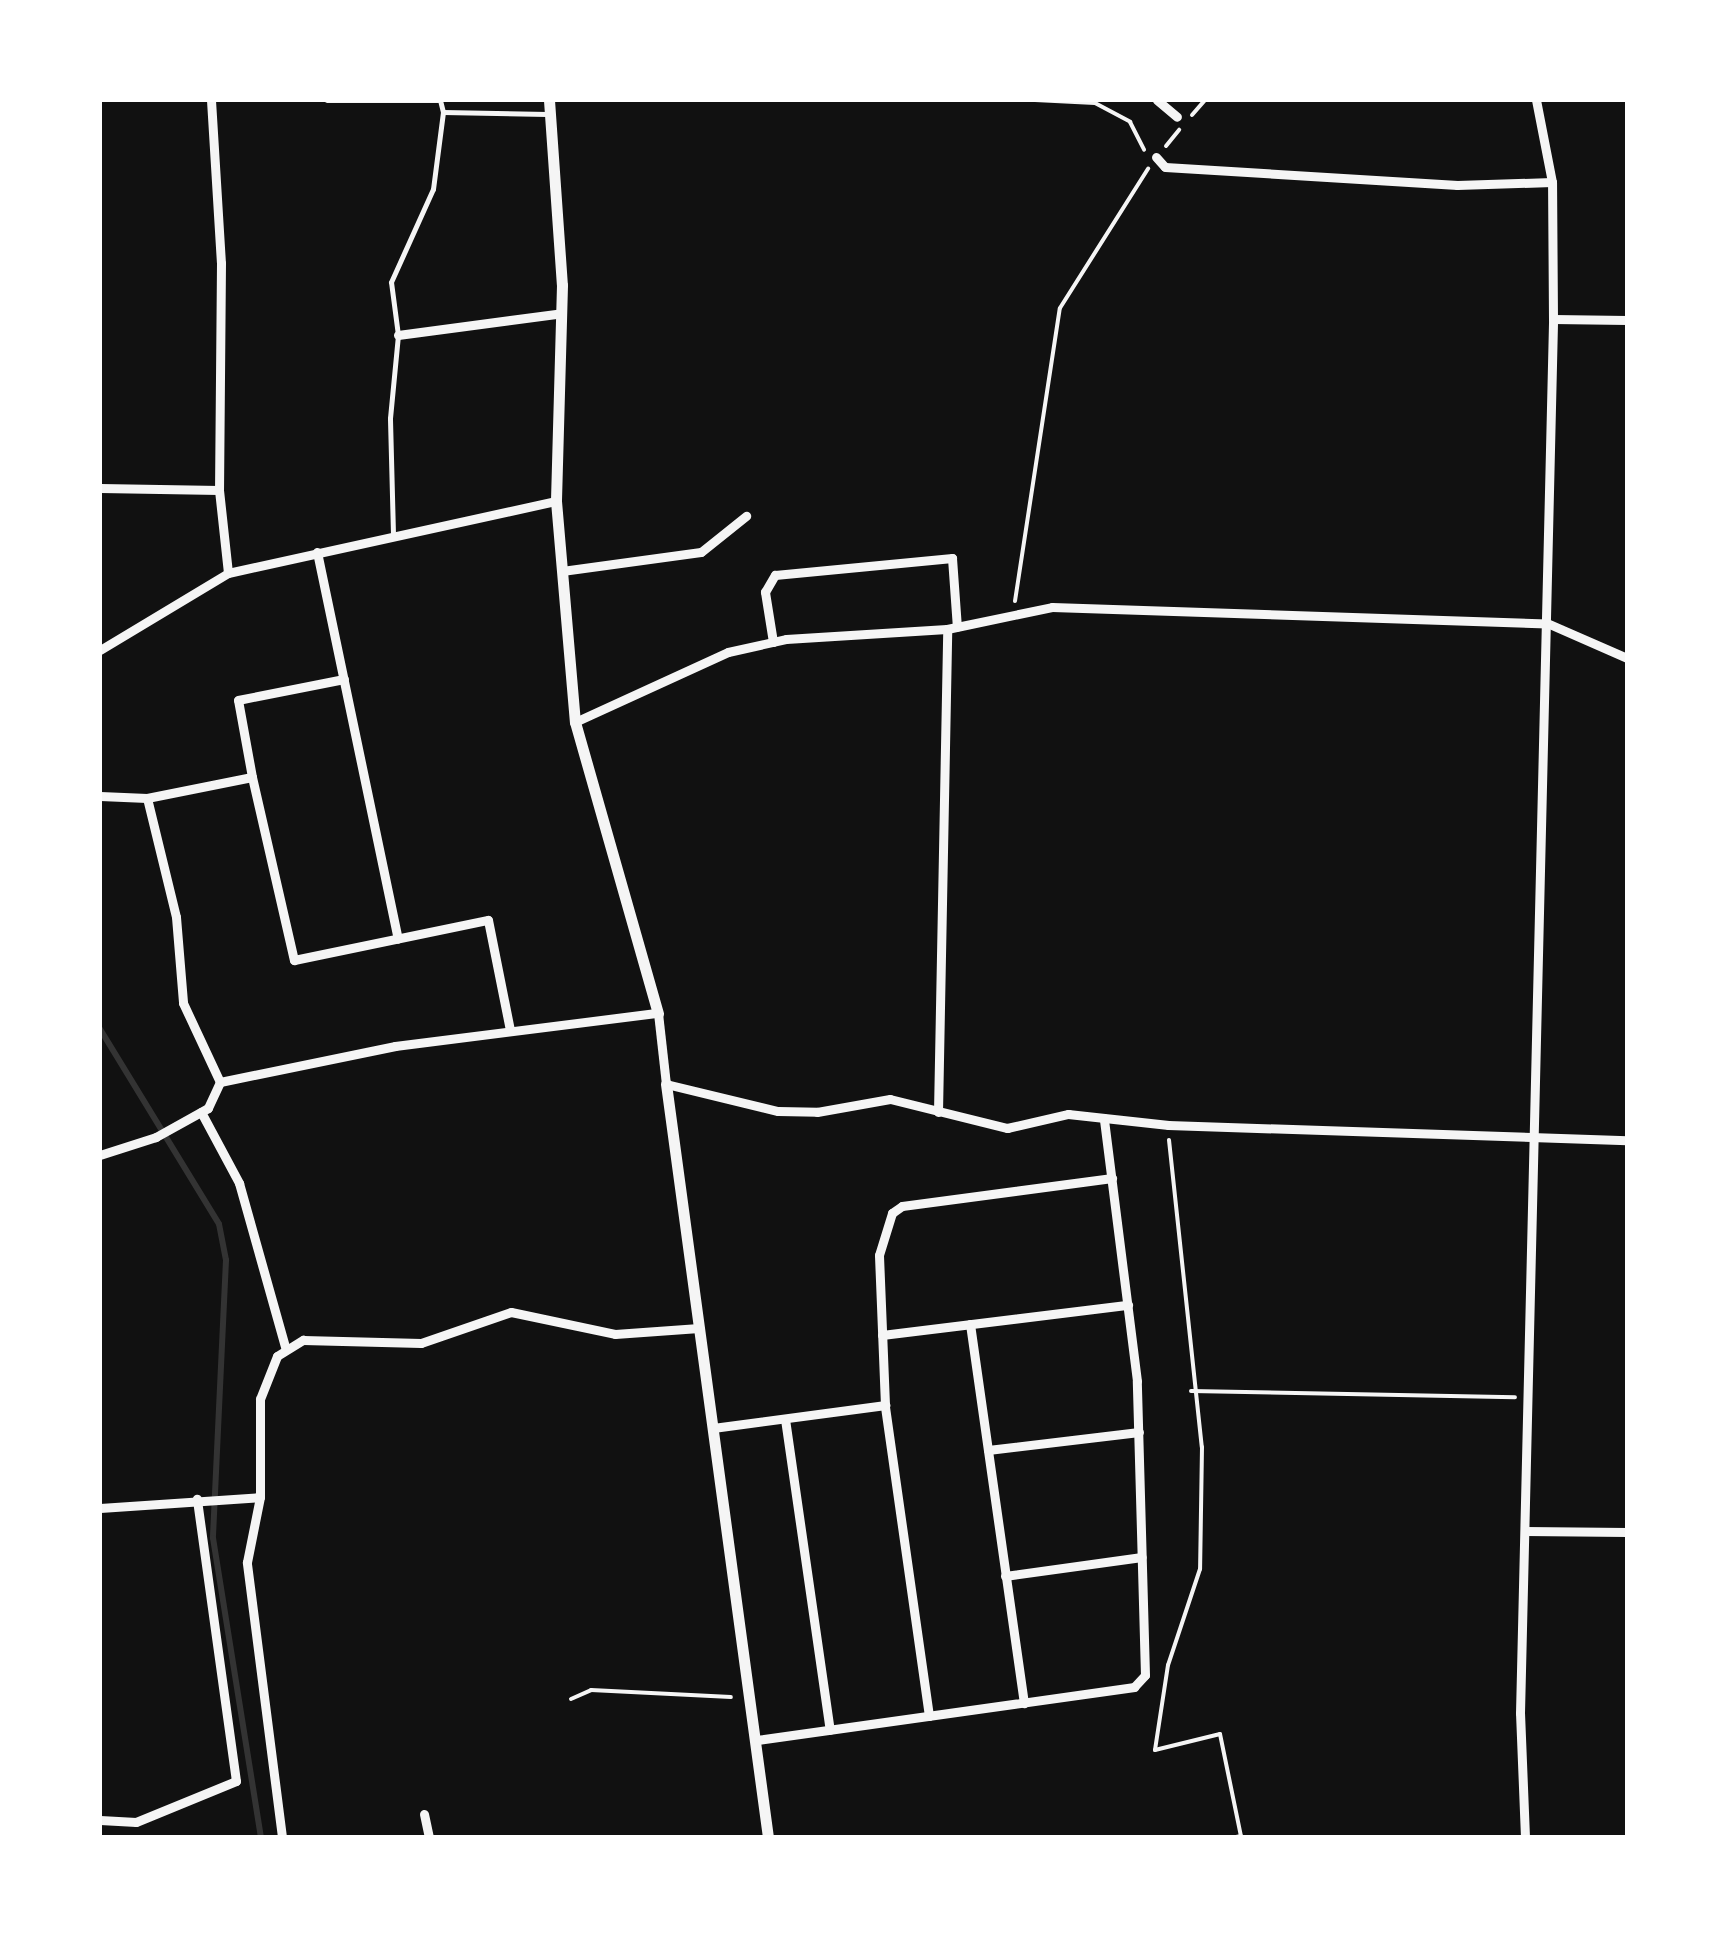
<!DOCTYPE html>
<style>
body{margin:0}
#map{position:relative;width:1727px;height:1937px;overflow:hidden;background:#111;font-family:Arial,sans-serif}
div>[style]{position:absolute}
.stream>*{height:6px;margin:-3px;padding:0 3px;transform-origin:3px;border-radius:3px;background:#333}
.path>*{height:4px;margin:-2px;padding:0 2px;transform-origin:2px;border-radius:2px;background:#f5f5f5}
.service>*{height:5px;margin:-2.5px;padding:0 2.5px;transform-origin:2.5px;border-radius:2.5px;background:#f5f5f5}
.minor>*{height:9px;margin:-4.5px;padding:0 4.5px;transform-origin:4.5px;border-radius:4.5px;background:#f5f5f5}
.tertiary>*{height:11px;margin:-5.5px;padding:0 5.5px;transform-origin:5.5px;border-radius:5.5px;background:#f5f5f5}
span{translate:-50% -50%;white-space:nowrap;text-align:center;line-height:1.15;-webkit-text-stroke:10px #fff;paint-order:stroke}
.frame{position:absolute;inset:0;border:102px solid #fff;pointer-events:none}
</style>
<div id="map">
<div class="stream">
<div style="left:100px;top:1029px;width:228px;rotate:58.6deg"></div>
<div style="left:219px;top:1224px;width:37px;rotate:79deg"></div>
<div style="left:226px;top:1260px;width:278px;rotate:92.7deg"></div>
<div style="left:213px;top:1538px;width:303px;rotate:80.9deg"></div>
</div>
<div class="path">
<div style="left:1035px;top:100px;width:60px;rotate:2.9deg"></div>
<div style="left:1095px;top:103px;width:40px;rotate:28deg"></div>
<div style="left:1130px;top:122px;width:31px;rotate:63deg"></div>
<div style="left:1192px;top:115px;width:20px;rotate:-49deg"></div>
<div style="left:1166px;top:146px;width:21px;rotate:-51deg"></div>
<div style="left:1015px;top:601px;width:296px;rotate:-81.3deg"></div>
<div style="left:1060px;top:308px;width:165px;rotate:-57.7deg"></div>
<div style="left:1169px;top:1140px;width:309px;rotate:83.9deg"></div>
<div style="left:1202px;top:1447px;width:122px;rotate:90.9deg"></div>
<div style="left:1200px;top:1569px;width:101px;rotate:108.4deg"></div>
<div style="left:1168px;top:1665px;width:86px;rotate:98.7deg"></div>
<div style="left:1155px;top:1750px;width:67px;rotate:-13.8deg"></div>
<div style="left:1220px;top:1734px;width:104px;rotate:78.4deg"></div>
<div style="left:1241px;top:1836px;width:5px;rotate:169deg"></div>
<div style="left:1191px;top:1391px;width:324px;rotate:1.1deg"></div>
<div style="left:571px;top:1699px;width:22px;rotate:-24deg"></div>
<div style="left:591px;top:1690px;width:140px;rotate:2.9deg"></div>
</div>
<div class="service">
<div style="left:327px;top:100px;width:113px"></div>
<div style="left:440px;top:100px;width:12px;rotate:76deg"></div>
<div style="left:393px;top:534px;width:116px;rotate:-91.5deg"></div>
<div style="left:390px;top:418px;width:83px;rotate:-84.5deg"></div>
<div style="left:398px;top:335px;width:53px;rotate:-97.5deg"></div>
<div style="left:391px;top:282px;width:102px;rotate:-65.7deg"></div>
<div style="left:433px;top:189px;width:78px;rotate:-82.6deg"></div>
<div style="left:443px;top:112px;width:104px;rotate:1.1deg"></div>
</div>
<div class="minor">
<div style="left:211px;top:100px;width:163px;rotate:86.5deg"></div>
<div style="left:221px;top:263px;width:227px;rotate:90.5deg"></div>
<div style="left:219px;top:490px;width:83px;rotate:83.8deg"></div>
<div style="left:1157px;top:100px;width:26px;rotate:40deg"></div>
<div style="left:1156px;top:157px;width:13px;rotate:48deg"></div>
<div style="left:1165px;top:167px;width:293px;rotate:3.5deg"></div>
<div style="left:1457px;top:185px;width:95px;rotate:-1.8deg"></div>
<div style="left:1553px;top:319px;width:74px;rotate:0.8deg"></div>
<div style="left:398px;top:335px;width:165px;rotate:-7.6deg"></div>
<div style="left:100px;top:488px;width:119px;rotate:1deg"></div>
<div style="left:317px;top:552px;width:395px;rotate:78.2deg"></div>
<div style="left:562px;top:571px;width:140px;rotate:-7.8deg"></div>
<div style="left:701px;top:552px;width:58px;rotate:-38.7deg"></div>
<div style="left:773px;top:642px;width:51px;rotate:-99.1deg"></div>
<div style="left:765px;top:592px;width:20px;rotate:-60deg"></div>
<div style="left:775px;top:575px;width:178px;rotate:-5.5deg"></div>
<div style="left:952px;top:558px;width:69px;rotate:85.9deg"></div>
<div style="left:100px;top:650px;width:149px;rotate:-31deg"></div>
<div style="left:228px;top:573px;width:336px;rotate:-12.4deg"></div>
<div style="left:575px;top:722px;width:168px;rotate:-24.6deg"></div>
<div style="left:728px;top:652px;width:59px;rotate:-12.6deg"></div>
<div style="left:786px;top:639px;width:161px;rotate:-3.6deg"></div>
<div style="left:947px;top:629px;width:107px;rotate:-11.8deg"></div>
<div style="left:1052px;top:607px;width:495px;rotate:1.9deg"></div>
<div style="left:1547px;top:623px;width:87px;rotate:23.6deg"></div>
<div style="left:252px;top:777px;width:78px;rotate:-100.3deg"></div>
<div style="left:238px;top:700px;width:108px;rotate:-11.2deg"></div>
<div style="left:100px;top:796px;width:47px;rotate:2.4deg"></div>
<div style="left:147px;top:798px;width:122px;rotate:76.3deg"></div>
<div style="left:176px;top:917px;width:86px;rotate:85.3deg"></div>
<div style="left:183px;top:1003px;width:87px;rotate:64.9deg"></div>
<div style="left:220px;top:1082px;width:29px;rotate:115deg"></div>
<div style="left:208px;top:1108px;width:60px;rotate:150.9deg"></div>
<div style="left:156px;top:1137px;width:59px;rotate:162.2deg"></div>
<div style="left:147px;top:798px;width:107px;rotate:-11.3deg"></div>
<div style="left:252px;top:777px;width:188px;rotate:77.1deg"></div>
<div style="left:294px;top:960px;width:198px;rotate:-11.7deg"></div>
<div style="left:488px;top:920px;width:112px;rotate:78.7deg"></div>
<div style="left:220px;top:1082px;width:179px;rotate:-11.6deg"></div>
<div style="left:395px;top:1046px;width:265px;rotate:-7.2deg"></div>
<div style="left:658px;top:1013px;width:71px;rotate:83.6deg"></div>
<div style="left:666px;top:1084px;width:115px;rotate:13.6deg"></div>
<div style="left:778px;top:1111px;width:39px;rotate:1deg"></div>
<div style="left:817px;top:1112px;width:74px;rotate:-10.1deg"></div>
<div style="left:890px;top:1099px;width:121px;rotate:13.9deg"></div>
<div style="left:1007px;top:1128px;width:63px;rotate:-12.9deg"></div>
<div style="left:1068px;top:1114px;width:101px;rotate:6.3deg"></div>
<div style="left:1168px;top:1125px;width:459px;rotate:1.9deg"></div>
<div style="left:201px;top:1112px;width:81px;rotate:61.8deg"></div>
<div style="left:239px;top:1183px;width:173px;rotate:74.3deg"></div>
<div style="left:938px;top:1112px;width:483px;rotate:-88.9deg"></div>
<div style="left:970px;top:1324px;width:383px;rotate:81.9deg"></div>
<div style="left:882px;top:1335px;width:248px;rotate:-7deg"></div>
<div style="left:785px;top:1419px;width:314px;rotate:81.8deg"></div>
<div style="left:713px;top:1428px;width:174px;rotate:-7.6deg"></div>
<div style="left:988px;top:1450px;width:152px;rotate:-6.8deg"></div>
<div style="left:100px;top:1508px;width:160px;rotate:-3.9deg"></div>
<div style="left:1525px;top:1531px;width:102px;rotate:0.6deg"></div>
<div style="left:1005px;top:1576px;width:138px;rotate:-7.9deg"></div>
<div style="left:929px;top:1716px;width:314px;rotate:-98.1deg"></div>
<div style="left:885px;top:1405px;width:150px;rotate:-92.3deg"></div>
<div style="left:879px;top:1255px;width:44px;rotate:-72.8deg"></div>
<div style="left:892px;top:1213px;width:12px;rotate:-35deg"></div>
<div style="left:902px;top:1206px;width:212px;rotate:-7.6deg"></div>
<div style="left:757px;top:1740px;width:381px;rotate:-8deg"></div>
<div style="left:1134px;top:1687px;width:16px;rotate:-47deg"></div>
<div style="left:1145px;top:1675px;width:294px;rotate:-91.6deg"></div>
<div style="left:1137px;top:1381px;width:265px;rotate:-97.2deg"></div>
<div style="left:424px;top:1814px;width:24px;rotate:78deg"></div>
<div style="left:100px;top:1820px;width:36px;rotate:3deg"></div>
<div style="left:136px;top:1822px;width:108px;rotate:-22.3deg"></div>
<div style="left:236px;top:1781px;width:285px;rotate:-97.9deg"></div>
<div style="left:282px;top:1837px;width:277px;rotate:-97.3deg"></div>
<div style="left:247px;top:1562px;width:66px;rotate:-78.7deg"></div>
<div style="left:260px;top:1497px;width:98px;rotate:-90deg"></div>
<div style="left:260px;top:1399px;width:46px;rotate:-68.4deg"></div>
<div style="left:277px;top:1356px;width:31px;rotate:-32deg"></div>
<div style="left:303px;top:1340px;width:118px;rotate:1.5deg"></div>
<div style="left:421px;top:1343px;width:95px;rotate:-19deg"></div>
<div style="left:511px;top:1312px;width:106px;rotate:11.9deg"></div>
<div style="left:615px;top:1334px;width:84px;rotate:-4.1deg"></div>
<div style="left:1525px;top:1837px;width:124px;rotate:-92.3deg"></div>
<div style="left:1520px;top:1713px;width:1394px;rotate:-88.64deg"></div>
<div style="left:1553px;top:319px;width:137px;rotate:-90.4deg"></div>
<div style="left:1552px;top:182px;width:84px;rotate:-101deg"></div>
</div>
<div class="tertiary">
<div style="left:549px;top:100px;width:185px;rotate:86deg"></div>
<div style="left:562px;top:285px;width:216px;rotate:91.6deg"></div>
<div style="left:556px;top:501px;width:222px;rotate:85.1deg"></div>
<div style="left:575px;top:722px;width:303px;rotate:74.1deg"></div>
<div style="left:666px;top:1084px;width:760px;rotate:82.29deg"></div>
</div>
<div class="frame"></div>
</div>
